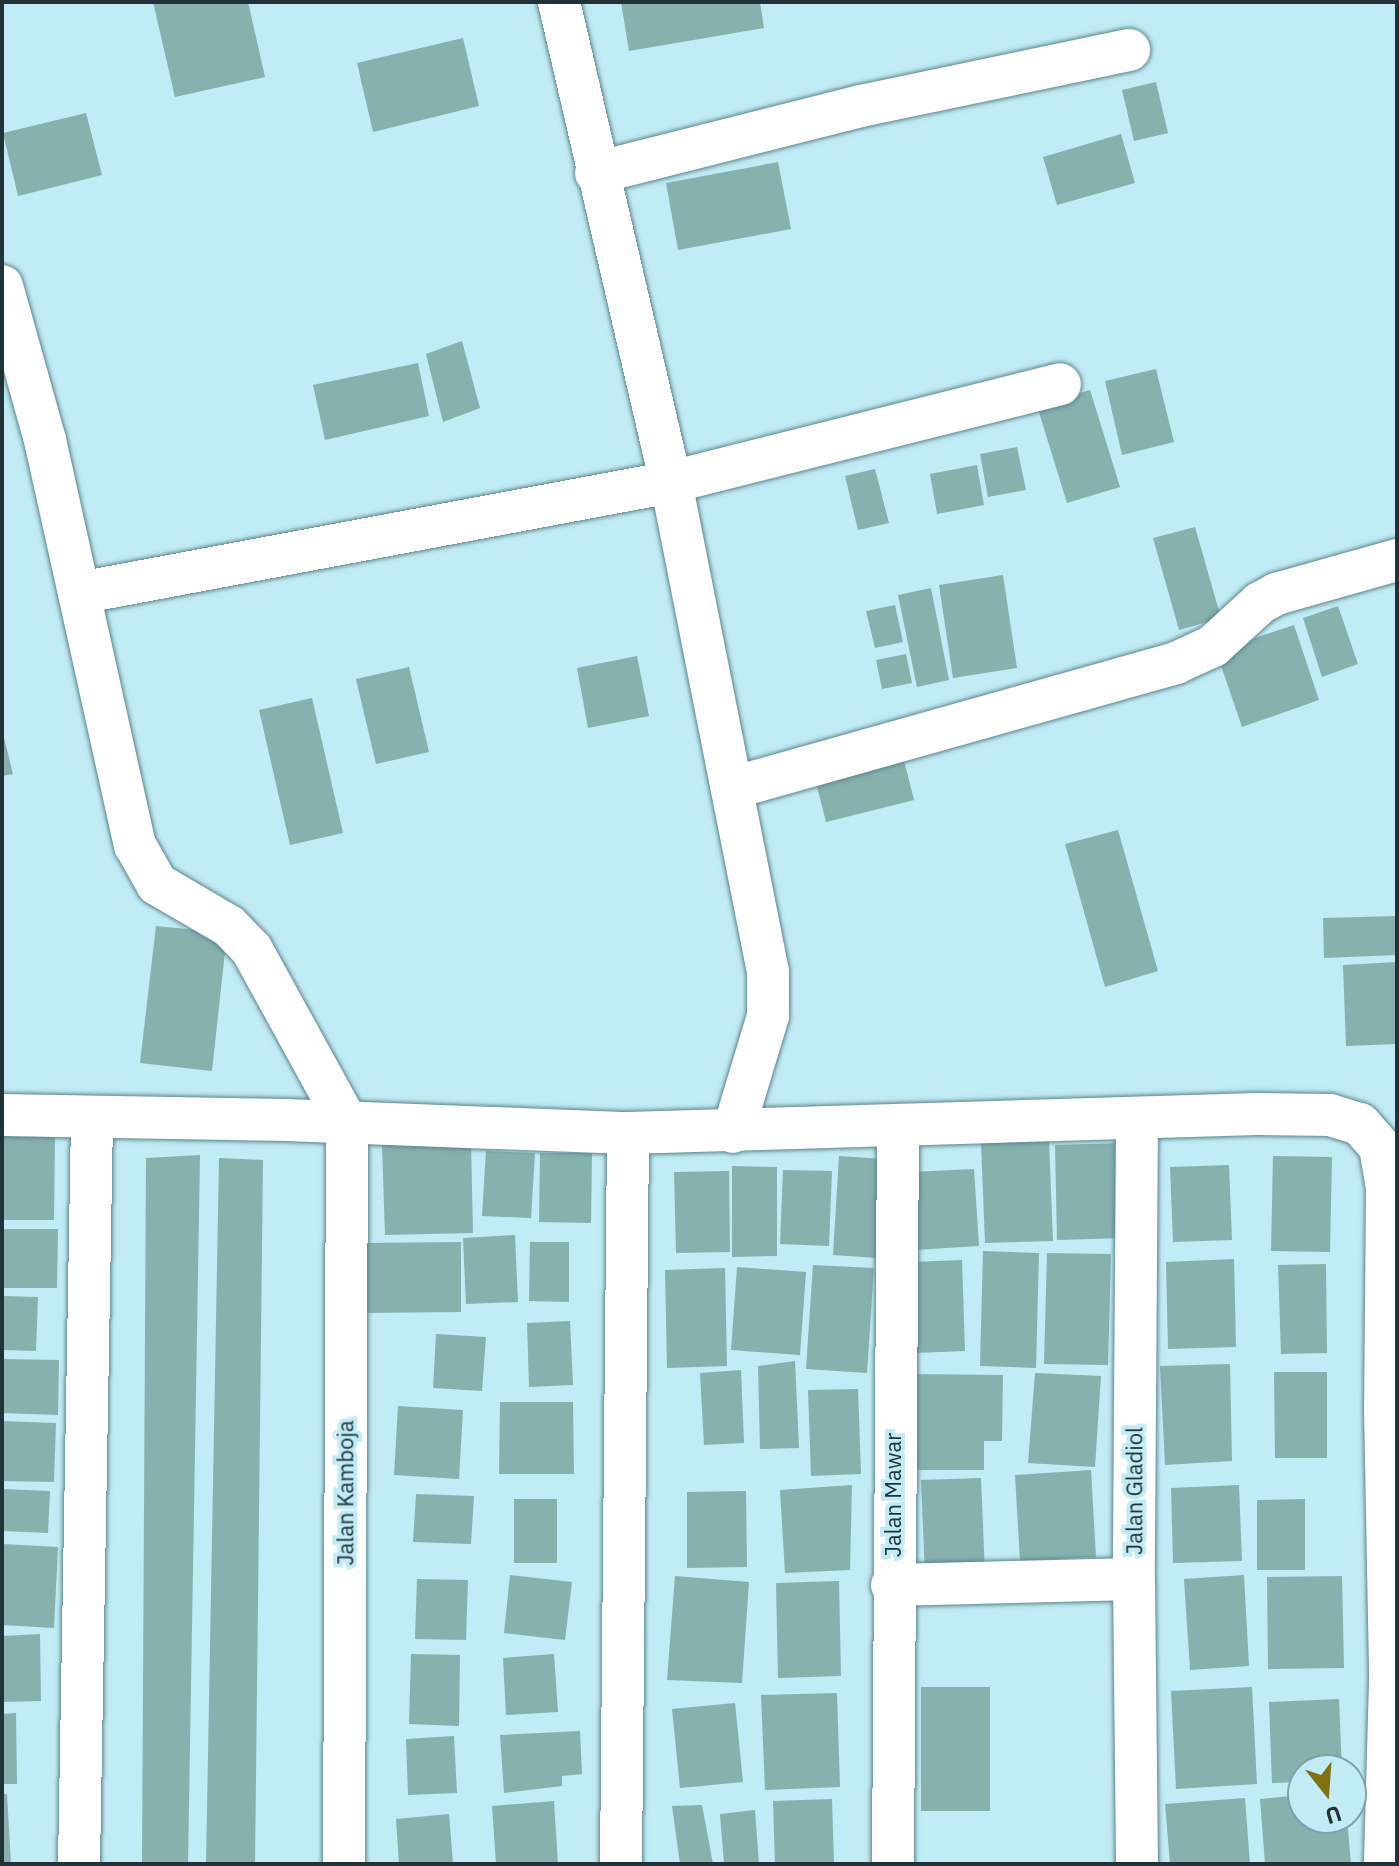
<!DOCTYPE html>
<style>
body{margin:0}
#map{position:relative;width:1399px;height:1866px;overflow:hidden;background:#c1ebf5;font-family:"IBM Plex Sans",sans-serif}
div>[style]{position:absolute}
.building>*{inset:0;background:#86b1ad}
.roads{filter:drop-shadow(0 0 2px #5d848d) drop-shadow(0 0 2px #5d848d)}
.minor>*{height:42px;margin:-21px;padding:0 21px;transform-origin:21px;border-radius:21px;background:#fff}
span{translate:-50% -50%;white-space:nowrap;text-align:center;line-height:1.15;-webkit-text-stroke:8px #c1ebf5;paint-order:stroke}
.street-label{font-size:22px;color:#223337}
.frame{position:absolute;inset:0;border:4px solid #223337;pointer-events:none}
.north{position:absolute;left:1287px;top:1754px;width:80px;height:80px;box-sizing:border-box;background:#c1ebf5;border:2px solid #81a1a9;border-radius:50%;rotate:163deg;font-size:22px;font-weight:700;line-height:32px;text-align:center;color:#223337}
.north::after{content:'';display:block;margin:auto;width:28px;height:36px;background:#827111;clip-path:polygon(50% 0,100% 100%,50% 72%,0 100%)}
</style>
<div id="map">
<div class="building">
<div style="clip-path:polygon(153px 2px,248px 2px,265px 77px,175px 97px)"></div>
<div style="clip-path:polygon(621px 2px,760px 2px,764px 28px,629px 51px)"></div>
<div style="clip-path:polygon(463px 38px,479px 106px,373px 132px,357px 63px)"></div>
<div style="clip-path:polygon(1156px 82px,1168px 133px,1134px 141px,1122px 90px)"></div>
<div style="clip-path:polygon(86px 113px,102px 175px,18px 196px,3px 133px)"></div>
<div style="clip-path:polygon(1121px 134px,1135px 183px,1057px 205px,1043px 157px)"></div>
<div style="clip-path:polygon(778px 162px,791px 229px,678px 250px,666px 183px)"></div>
<div style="clip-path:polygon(462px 341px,480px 408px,443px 422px,426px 354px)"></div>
<div style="clip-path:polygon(418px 363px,429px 416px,325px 440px,313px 385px)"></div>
<div style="clip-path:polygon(1156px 369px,1174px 442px,1122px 455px,1105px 381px)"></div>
<div style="clip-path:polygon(1090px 390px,1120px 487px,1067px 503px,1037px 406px)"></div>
<div style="clip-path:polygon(1017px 447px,1026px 490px,988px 497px,980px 454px)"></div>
<div style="clip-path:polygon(977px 465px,984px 505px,937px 514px,930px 474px)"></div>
<div style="clip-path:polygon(875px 469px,889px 523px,858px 530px,845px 476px)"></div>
<div style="clip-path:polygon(1195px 527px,1221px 618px,1179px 630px,1153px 538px)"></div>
<div style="clip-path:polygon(1003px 575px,1017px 668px,953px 678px,939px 585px)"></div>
<div style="clip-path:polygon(931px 588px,949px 680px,917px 687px,898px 595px)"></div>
<div style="clip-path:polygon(895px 605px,903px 642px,875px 648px,866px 611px)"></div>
<div style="clip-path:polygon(1338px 606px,1358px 664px,1322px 677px,1303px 618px)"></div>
<div style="clip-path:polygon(1294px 625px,1319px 700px,1242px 727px,1216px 651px)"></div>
<div style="clip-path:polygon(906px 654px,912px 683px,882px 689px,876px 660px)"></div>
<div style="clip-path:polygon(637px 656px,649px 716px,588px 728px,577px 668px)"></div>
<div style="clip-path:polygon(409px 667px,429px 752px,376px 764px,356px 679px)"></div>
<div style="clip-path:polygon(312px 698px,343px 833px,290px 845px,259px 710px)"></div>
<div style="clip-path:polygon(2px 729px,13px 774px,2px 776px)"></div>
<div style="clip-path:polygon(902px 753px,914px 800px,826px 822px,814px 775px)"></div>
<div style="clip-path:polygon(1118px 830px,1158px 971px,1105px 987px,1065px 844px)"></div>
<div style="clip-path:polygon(1397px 916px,1397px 955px,1324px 958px,1323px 918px)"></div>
<div style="clip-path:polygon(156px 926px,227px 933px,212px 1071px,140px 1063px)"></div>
<div style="clip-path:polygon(1397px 962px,1397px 1044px,1346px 1046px,1343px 965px)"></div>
<div style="clip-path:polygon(2px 1134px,55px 1135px,54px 1220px,2px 1220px)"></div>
<div style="clip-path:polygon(1049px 1141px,1053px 1241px,985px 1243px,981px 1143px)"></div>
<div style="clip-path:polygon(471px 1142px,473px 1233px,385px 1235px,382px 1145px)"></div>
<div style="clip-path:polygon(1123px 1143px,1126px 1238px,1057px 1240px,1055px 1145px)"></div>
<div style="clip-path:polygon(486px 1151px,535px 1153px,531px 1218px,482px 1216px)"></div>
<div style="clip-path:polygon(540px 1153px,592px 1153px,591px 1223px,539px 1222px)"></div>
<div style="clip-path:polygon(200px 1155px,188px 1864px,142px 1864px,146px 1158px)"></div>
<div style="clip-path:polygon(839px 1156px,884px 1159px,878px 1258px,833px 1255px)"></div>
<div style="clip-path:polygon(1273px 1156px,1332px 1157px,1330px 1252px,1271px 1251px)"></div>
<div style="clip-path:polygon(219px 1158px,263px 1160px,255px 1864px,206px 1864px)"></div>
<div style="clip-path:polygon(1229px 1165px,1232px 1240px,1173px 1242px,1170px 1167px)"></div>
<div style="clip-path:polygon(732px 1166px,777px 1167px,777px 1256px,732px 1257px)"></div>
<div style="clip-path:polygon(974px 1169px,979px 1246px,915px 1250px,911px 1172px)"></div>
<div style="clip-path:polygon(783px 1170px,832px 1171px,829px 1246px,780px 1244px)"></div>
<div style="clip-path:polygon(729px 1171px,730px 1252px,676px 1253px,674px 1172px)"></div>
<div style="clip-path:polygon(2px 1229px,58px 1229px,57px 1288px,2px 1288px)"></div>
<div style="clip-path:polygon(515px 1235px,518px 1302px,466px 1304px,463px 1238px)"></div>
<div style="clip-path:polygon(461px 1242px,461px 1312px,363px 1313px,363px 1243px)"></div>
<div style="clip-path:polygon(530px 1242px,569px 1242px,569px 1302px,529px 1301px)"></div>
<div style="clip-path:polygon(983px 1251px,1039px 1253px,1036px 1368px,980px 1366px)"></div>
<div style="clip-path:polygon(1047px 1253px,1111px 1254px,1108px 1365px,1044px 1364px)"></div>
<div style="clip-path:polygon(1234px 1259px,1236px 1347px,1168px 1349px,1166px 1262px)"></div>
<div style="clip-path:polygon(962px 1260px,965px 1351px,915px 1353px,912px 1262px)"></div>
<div style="clip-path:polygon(1326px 1264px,1327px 1353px,1281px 1354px,1278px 1265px)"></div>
<div style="clip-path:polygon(813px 1265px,874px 1268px,867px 1373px,806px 1369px)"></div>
<div style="clip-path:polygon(737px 1267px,806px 1272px,800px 1355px,731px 1350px)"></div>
<div style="clip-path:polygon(725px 1268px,727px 1366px,667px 1368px,665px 1270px)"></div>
<div style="clip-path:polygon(2px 1296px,38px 1297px,36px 1351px,2px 1350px)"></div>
<div style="clip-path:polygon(570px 1321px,573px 1385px,529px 1387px,527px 1323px)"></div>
<div style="clip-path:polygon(436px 1334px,486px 1337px,482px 1391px,433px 1388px)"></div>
<div style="clip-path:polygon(2px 1359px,59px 1360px,58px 1415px,2px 1413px)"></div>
<div style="clip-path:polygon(795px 1361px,799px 1448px,760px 1449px,758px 1366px)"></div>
<div style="clip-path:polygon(1230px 1364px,1232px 1461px,1165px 1465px,1160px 1366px)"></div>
<div style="clip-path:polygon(741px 1370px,744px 1443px,704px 1445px,700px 1373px)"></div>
<div style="clip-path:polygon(1274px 1372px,1327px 1372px,1327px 1458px,1275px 1458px)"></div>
<div style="clip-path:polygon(1035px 1373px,1101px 1376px,1095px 1467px,1028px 1463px)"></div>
<div style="clip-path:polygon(911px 1374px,1003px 1375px,1002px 1441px,984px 1441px,984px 1470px,916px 1470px)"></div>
<div style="clip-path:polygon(858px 1389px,861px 1474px,811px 1476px,808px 1390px)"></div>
<div style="clip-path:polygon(500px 1402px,573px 1402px,574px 1474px,499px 1474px)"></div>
<div style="clip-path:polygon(398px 1406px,463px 1410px,459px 1479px,394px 1475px)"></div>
<div style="clip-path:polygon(2px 1421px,56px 1423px,54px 1482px,2px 1481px)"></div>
<div style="clip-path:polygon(1091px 1470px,1096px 1557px,1020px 1561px,1015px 1475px)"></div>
<div style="clip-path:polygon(981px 1478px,985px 1574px,925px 1576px,921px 1480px)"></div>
<div style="clip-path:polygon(852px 1485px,850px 1570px,785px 1573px,780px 1490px)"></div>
<div style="clip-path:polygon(1239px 1485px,1242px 1561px,1173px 1563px,1171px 1488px)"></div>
<div style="clip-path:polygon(2px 1489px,50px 1491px,48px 1533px,2px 1531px)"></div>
<div style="clip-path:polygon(746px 1491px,747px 1567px,687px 1568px,687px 1492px)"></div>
<div style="clip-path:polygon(416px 1494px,474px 1496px,471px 1544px,413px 1542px)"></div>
<div style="clip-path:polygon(514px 1499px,557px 1499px,557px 1563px,514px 1563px)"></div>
<div style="clip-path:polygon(1305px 1499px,1305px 1570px,1257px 1570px,1257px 1500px)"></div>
<div style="clip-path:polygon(2px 1544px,58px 1547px,54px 1628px,2px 1625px)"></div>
<div style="clip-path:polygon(510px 1575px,572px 1582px,565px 1640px,504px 1633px)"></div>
<div style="clip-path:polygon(1244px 1575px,1249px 1666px,1190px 1670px,1184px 1579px)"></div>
<div style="clip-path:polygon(675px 1576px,749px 1582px,742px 1683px,667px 1680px)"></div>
<div style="clip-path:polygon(1342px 1576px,1344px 1668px,1268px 1669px,1267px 1577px)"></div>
<div style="clip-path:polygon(417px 1579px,468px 1580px,466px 1640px,415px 1639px)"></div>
<div style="clip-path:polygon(839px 1581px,841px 1676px,778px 1678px,776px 1583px)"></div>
<div style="clip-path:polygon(40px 1634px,41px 1701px,2px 1702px,2px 1636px)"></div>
<div style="clip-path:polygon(411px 1654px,460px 1655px,459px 1726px,409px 1724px)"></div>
<div style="clip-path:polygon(554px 1654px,558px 1712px,506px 1715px,503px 1658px)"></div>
<div style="clip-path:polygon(921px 1687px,990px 1687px,990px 1811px,921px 1811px)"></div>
<div style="clip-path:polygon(1252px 1687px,1257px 1784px,1176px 1789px,1171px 1691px)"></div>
<div style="clip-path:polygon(837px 1693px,840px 1787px,765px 1790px,761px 1695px)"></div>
<div style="clip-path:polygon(1339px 1699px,1342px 1770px,1303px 1770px,1303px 1782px,1272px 1783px,1269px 1702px)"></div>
<div style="clip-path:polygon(735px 1703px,743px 1782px,680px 1788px,672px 1709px)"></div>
<div style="clip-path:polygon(16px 1713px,17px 1784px,2px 1784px,2px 1714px)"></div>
<div style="clip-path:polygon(580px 1731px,582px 1774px,562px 1776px,562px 1786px,504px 1793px,500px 1735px)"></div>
<div style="clip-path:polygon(454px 1736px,457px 1793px,408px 1795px,406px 1739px)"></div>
<div style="clip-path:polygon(2px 1794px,7px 1794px,11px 1864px,2px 1864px)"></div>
<div style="clip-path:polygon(1303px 1795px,1303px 1818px,1347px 1818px,1351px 1864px,1265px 1864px,1260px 1799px)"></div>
<div style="clip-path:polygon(1245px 1798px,1250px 1864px,1170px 1864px,1165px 1804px)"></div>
<div style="clip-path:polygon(832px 1799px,834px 1864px,775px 1864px,773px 1801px)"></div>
<div style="clip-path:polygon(554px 1801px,558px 1864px,496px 1864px,492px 1806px)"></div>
<div style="clip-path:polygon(702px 1805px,713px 1864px,680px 1864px,672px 1806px)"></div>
<div style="clip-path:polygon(755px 1810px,759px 1864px,724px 1864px,720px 1814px)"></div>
<div style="clip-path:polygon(449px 1814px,453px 1864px,399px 1864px,396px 1819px)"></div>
</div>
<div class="roads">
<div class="minor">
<div style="left:559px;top:2px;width:493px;rotate:76.9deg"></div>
<div style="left:671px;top:482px;width:500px;rotate:78.8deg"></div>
<div style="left:768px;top:972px;width:44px;rotate:90deg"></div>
<div style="left:768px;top:1016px;width:121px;rotate:106.8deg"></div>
<div style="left:596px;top:173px;width:273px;rotate:-14.2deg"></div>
<div style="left:861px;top:106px;width:274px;rotate:-11.8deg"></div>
<div style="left:2px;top:286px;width:160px;rotate:74.4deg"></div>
<div style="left:45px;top:440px;width:415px;rotate:77.5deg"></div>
<div style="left:135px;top:845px;width:45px;rotate:60.6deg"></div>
<div style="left:157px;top:884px;width:83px;rotate:30.3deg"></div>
<div style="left:229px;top:926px;width:33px;rotate:46deg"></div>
<div style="left:252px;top:950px;width:197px;rotate:61.2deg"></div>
<div style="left:347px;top:1123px;width:741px;rotate:90.23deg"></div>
<div style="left:79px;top:593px;width:602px;rotate:-10.62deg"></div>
<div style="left:671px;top:482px;width:401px;rotate:-14.1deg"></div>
<div style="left:732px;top:788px;width:461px;rotate:-15.7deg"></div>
<div style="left:1176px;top:663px;width:41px;rotate:-24.7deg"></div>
<div style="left:1213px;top:646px;width:64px;rotate:-42.5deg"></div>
<div style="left:1260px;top:603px;width:18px;rotate:-29deg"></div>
<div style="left:1276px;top:594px;width:126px;rotate:-15.7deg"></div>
<div style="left:2px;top:1115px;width:284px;rotate:1deg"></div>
<div style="left:286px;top:1120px;width:342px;rotate:2.2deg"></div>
<div style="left:628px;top:1133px;width:629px;rotate:-1.73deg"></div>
<div style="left:1257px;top:1114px;width:73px;rotate:0.8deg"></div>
<div style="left:1330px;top:1115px;width:31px;rotate:17deg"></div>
<div style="left:1360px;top:1124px;width:30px;rotate:49deg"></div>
<div style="left:1380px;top:1147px;width:42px;rotate:80.3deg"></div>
<div style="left:1387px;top:1188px;width:221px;rotate:90.5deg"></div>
<div style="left:1385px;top:1409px;width:272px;rotate:88.9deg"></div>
<div style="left:1390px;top:1681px;width:183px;rotate:91.6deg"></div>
<div style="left:1137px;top:1118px;width:461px;rotate:90.4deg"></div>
<div style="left:1134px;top:1579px;width:285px;rotate:89.4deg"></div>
<div style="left:892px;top:1585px;width:242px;rotate:-1.4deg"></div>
<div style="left:79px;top:1864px;width:746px;rotate:-89deg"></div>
<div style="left:621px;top:1864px;width:731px;rotate:-89.45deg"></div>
<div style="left:893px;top:1864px;width:738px;rotate:-89.61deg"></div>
</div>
</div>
<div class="street-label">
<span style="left:1134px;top:1491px;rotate:-90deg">Jalan Gladiol</span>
<span style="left:345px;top:1493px;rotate:-90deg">Jalan Kamboja</span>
<span style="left:893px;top:1495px;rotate:-90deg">Jalan Mawar</span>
</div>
<div class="frame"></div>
<div class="north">U</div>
</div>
